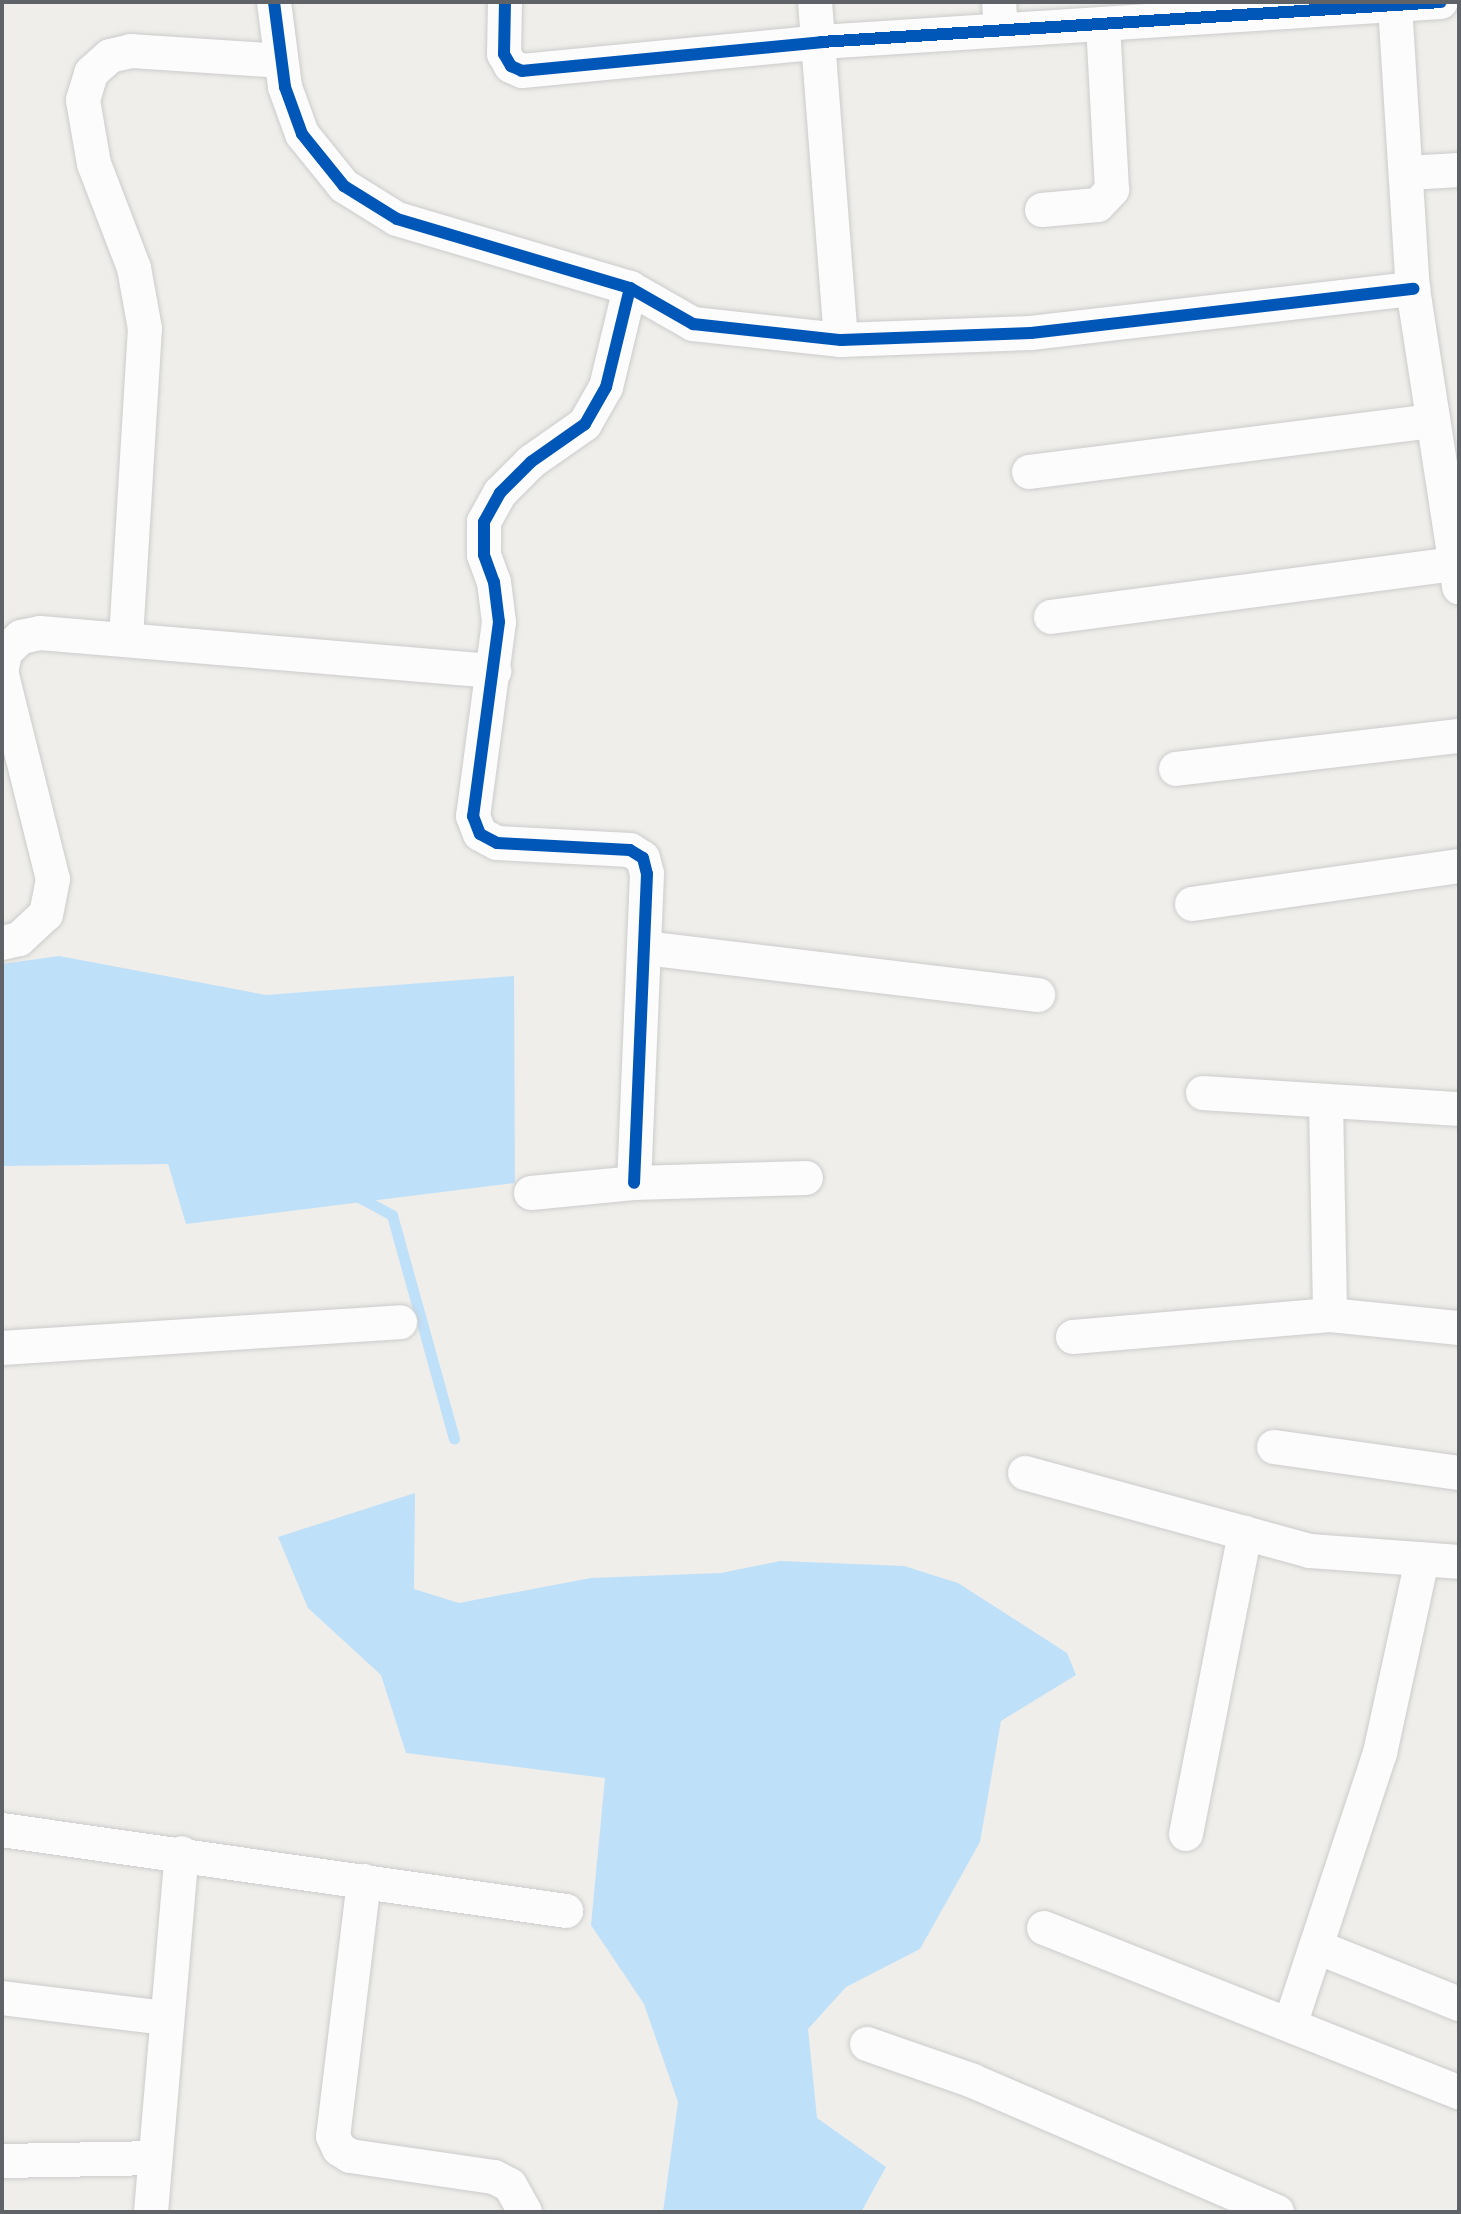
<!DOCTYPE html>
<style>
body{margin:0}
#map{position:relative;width:1461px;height:2214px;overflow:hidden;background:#efeeea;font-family:"Titillium Web",sans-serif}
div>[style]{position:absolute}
.water>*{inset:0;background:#bfe0f9}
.stream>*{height:11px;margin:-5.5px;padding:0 5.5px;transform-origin:5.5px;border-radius:5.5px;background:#bfe0f9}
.roads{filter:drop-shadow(0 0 2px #cbcccc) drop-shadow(0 0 2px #cbcccc)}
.minor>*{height:34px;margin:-17px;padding:0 17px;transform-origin:17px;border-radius:17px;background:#fdfcfc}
.cycleway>*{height:12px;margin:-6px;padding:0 6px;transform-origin:6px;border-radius:6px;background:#0057b8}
span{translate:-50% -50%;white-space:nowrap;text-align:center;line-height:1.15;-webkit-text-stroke:8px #fff;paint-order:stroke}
.frame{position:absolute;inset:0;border:4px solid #5f6368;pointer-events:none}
</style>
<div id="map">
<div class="water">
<div style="clip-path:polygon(59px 956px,266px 995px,514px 976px,515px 1183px,186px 1224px,168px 1164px,2px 1166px,2px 964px)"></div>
<div style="clip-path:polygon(415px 1493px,414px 1589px,459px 1603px,591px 1578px,721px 1573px,780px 1561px,904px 1566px,958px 1583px,1067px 1653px,1076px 1675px,1001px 1721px,980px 1842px,920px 1949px,846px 1987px,808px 2029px,817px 2118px,886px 2167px,861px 2212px,663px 2212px,678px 2102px,644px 2004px,591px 1925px,605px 1778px,406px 1753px,381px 1675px,308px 1608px,278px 1537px)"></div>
</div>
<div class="stream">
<div style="left:355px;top:1195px;width:42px;rotate:28.4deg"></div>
<div style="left:392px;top:1215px;width:232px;rotate:74.5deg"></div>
</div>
<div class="roads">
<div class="minor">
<div style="left:274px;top:2px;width:86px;rotate:82.6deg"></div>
<div style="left:285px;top:87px;width:50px;rotate:70.1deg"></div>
<div style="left:302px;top:134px;width:67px;rotate:51.1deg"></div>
<div style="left:344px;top:186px;width:62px;rotate:31.9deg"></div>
<div style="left:397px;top:219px;width:243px;rotate:16.5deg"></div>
<div style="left:630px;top:288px;width:73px;rotate:29.7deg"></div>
<div style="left:693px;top:324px;width:149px;rotate:6.2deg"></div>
<div style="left:841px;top:340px;width:190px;rotate:-2.1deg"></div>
<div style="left:1031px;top:333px;width:385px;rotate:-6.6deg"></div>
<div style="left:505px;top:2px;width:52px;rotate:91.1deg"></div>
<div style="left:504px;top:54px;width:14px;rotate:60deg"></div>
<div style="left:511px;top:66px;width:12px;rotate:24deg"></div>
<div style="left:522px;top:71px;width:300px;rotate:-5.5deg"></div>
<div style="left:821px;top:42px;width:621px;rotate:-3.69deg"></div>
<div style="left:815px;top:2px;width:339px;rotate:85.6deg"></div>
<div style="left:999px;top:2px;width:28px;rotate:86deg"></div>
<div style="left:1395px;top:6px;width:284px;rotate:86.4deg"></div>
<div style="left:1413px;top:289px;width:302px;rotate:81.2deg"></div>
<div style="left:1408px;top:173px;width:51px;rotate:-3.4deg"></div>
<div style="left:1042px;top:210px;width:56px;rotate:-5.1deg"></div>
<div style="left:1098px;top:205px;width:21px;rotate:-47deg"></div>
<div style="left:1112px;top:190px;width:166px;rotate:-93.1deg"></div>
<div style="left:630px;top:288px;width:102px;rotate:103.6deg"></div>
<div style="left:606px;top:387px;width:43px;rotate:119.6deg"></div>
<div style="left:585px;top:424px;width:66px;rotate:144.9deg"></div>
<div style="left:531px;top:462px;width:44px;rotate:135deg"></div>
<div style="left:500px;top:493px;width:33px;rotate:119deg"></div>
<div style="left:484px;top:522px;width:33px;rotate:90deg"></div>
<div style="left:484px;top:555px;width:29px;rotate:70deg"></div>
<div style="left:494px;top:582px;width:40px;rotate:82.9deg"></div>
<div style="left:499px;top:622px;width:196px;rotate:97.6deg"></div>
<div style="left:473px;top:816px;width:19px;rotate:69deg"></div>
<div style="left:480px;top:834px;width:19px;rotate:28deg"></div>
<div style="left:497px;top:843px;width:133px;rotate:3deg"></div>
<div style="left:630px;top:850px;width:15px;rotate:32deg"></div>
<div style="left:643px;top:858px;width:16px;rotate:76deg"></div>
<div style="left:647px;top:874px;width:309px;rotate:92.4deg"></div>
<div style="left:1029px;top:472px;width:406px;rotate:-7.2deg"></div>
<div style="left:1051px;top:617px;width:406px;rotate:-7.5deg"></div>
<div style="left:126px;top:638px;width:310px;rotate:-86.5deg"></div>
<div style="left:145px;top:329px;width:62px;rotate:-100.2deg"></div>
<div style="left:134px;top:268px;width:111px;rotate:-111deg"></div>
<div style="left:94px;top:164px;width:65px;rotate:-99.8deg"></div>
<div style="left:83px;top:100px;width:28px;rotate:-73deg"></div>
<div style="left:91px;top:73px;width:25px;rotate:-42deg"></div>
<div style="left:110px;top:56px;width:22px;rotate:-13deg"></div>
<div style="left:131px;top:51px;width:150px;rotate:3.8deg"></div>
<div style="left:2px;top:668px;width:16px;rotate:-79deg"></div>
<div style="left:5px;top:652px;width:22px;rotate:-43deg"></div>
<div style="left:21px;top:637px;width:19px;rotate:-12deg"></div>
<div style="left:40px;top:633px;width:456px;rotate:4.8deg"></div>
<div style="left:2px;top:675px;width:210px;rotate:76deg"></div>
<div style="left:53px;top:879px;width:36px;rotate:101deg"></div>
<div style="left:46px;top:914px;width:37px;rotate:137deg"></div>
<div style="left:19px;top:939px;width:17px;rotate:167deg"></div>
<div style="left:1176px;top:769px;width:285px;rotate:-6.7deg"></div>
<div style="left:1192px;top:904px;width:270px;rotate:-8.1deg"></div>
<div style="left:644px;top:948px;width:397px;rotate:6.8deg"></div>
<div style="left:1203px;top:1093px;width:256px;rotate:3.6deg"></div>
<div style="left:1326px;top:1101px;width:214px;rotate:88.9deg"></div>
<div style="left:531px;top:1193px;width:103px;rotate:-5.5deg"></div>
<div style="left:634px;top:1183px;width:172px;rotate:-1.7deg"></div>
<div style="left:1073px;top:1337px;width:258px;rotate:-4.9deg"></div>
<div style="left:1330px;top:1315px;width:130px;rotate:5.8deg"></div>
<div style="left:2px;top:1348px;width:399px;rotate:-3.7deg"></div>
<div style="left:1274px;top:1447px;width:187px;rotate:8deg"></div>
<div style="left:1025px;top:1473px;width:295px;rotate:15.3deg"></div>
<div style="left:1310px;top:1551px;width:149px;rotate:4.2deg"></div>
<div style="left:2px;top:1830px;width:570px;rotate:8.17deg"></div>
<div style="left:1186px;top:1834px;width:307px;rotate:-78.9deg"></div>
<div style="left:364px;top:1881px;width:257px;rotate:96.9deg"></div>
<div style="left:333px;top:2136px;width:14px;rotate:65deg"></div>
<div style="left:339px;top:2149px;width:13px;rotate:32deg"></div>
<div style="left:350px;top:2156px;width:146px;rotate:8.3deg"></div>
<div style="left:494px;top:2177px;width:18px;rotate:27deg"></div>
<div style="left:510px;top:2185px;width:31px;rotate:61deg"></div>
<div style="left:1044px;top:1928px;width:446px;rotate:21.6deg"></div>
<div style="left:1317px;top:1947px;width:153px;rotate:21.9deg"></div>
<div style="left:2px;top:1998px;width:165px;rotate:7deg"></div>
<div style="left:1290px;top:2025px;width:287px;rotate:-71.7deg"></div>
<div style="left:1380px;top:1753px;width:198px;rotate:-77.7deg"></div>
<div style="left:867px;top:2044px;width:112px;rotate:19.2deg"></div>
<div style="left:973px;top:2081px;width:331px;rotate:23.3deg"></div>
<div style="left:2px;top:2161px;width:152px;rotate:-1.1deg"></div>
<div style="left:151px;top:2212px;width:360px;rotate:-85.1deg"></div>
</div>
</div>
<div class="cycleway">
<div style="left:274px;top:2px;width:86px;rotate:82.6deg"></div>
<div style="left:285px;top:87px;width:50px;rotate:70.1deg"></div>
<div style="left:302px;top:134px;width:67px;rotate:51.1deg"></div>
<div style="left:344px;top:186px;width:62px;rotate:31.9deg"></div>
<div style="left:397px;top:219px;width:243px;rotate:16.5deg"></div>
<div style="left:630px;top:288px;width:73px;rotate:29.7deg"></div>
<div style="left:693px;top:324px;width:149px;rotate:6.2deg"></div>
<div style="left:841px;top:340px;width:190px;rotate:-2.1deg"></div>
<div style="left:1031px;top:333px;width:385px;rotate:-6.6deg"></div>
<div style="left:505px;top:2px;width:52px;rotate:91.1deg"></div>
<div style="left:504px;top:54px;width:14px;rotate:60deg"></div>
<div style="left:511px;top:66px;width:12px;rotate:24deg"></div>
<div style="left:522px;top:71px;width:300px;rotate:-5.5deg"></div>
<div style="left:821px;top:42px;width:621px;rotate:-3.69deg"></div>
<div style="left:630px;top:288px;width:102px;rotate:103.6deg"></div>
<div style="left:606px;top:387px;width:43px;rotate:119.6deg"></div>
<div style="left:585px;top:424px;width:66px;rotate:144.9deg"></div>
<div style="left:531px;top:462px;width:44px;rotate:135deg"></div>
<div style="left:500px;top:493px;width:33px;rotate:119deg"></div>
<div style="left:484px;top:522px;width:33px;rotate:90deg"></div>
<div style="left:484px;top:555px;width:29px;rotate:70deg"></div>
<div style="left:494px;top:582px;width:40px;rotate:82.9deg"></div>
<div style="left:499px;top:622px;width:196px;rotate:97.6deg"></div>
<div style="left:473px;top:816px;width:19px;rotate:69deg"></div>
<div style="left:480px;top:834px;width:19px;rotate:28deg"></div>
<div style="left:497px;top:843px;width:133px;rotate:3deg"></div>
<div style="left:630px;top:850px;width:15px;rotate:32deg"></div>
<div style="left:643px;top:858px;width:16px;rotate:76deg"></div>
<div style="left:647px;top:874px;width:309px;rotate:92.4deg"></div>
</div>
<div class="frame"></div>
</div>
